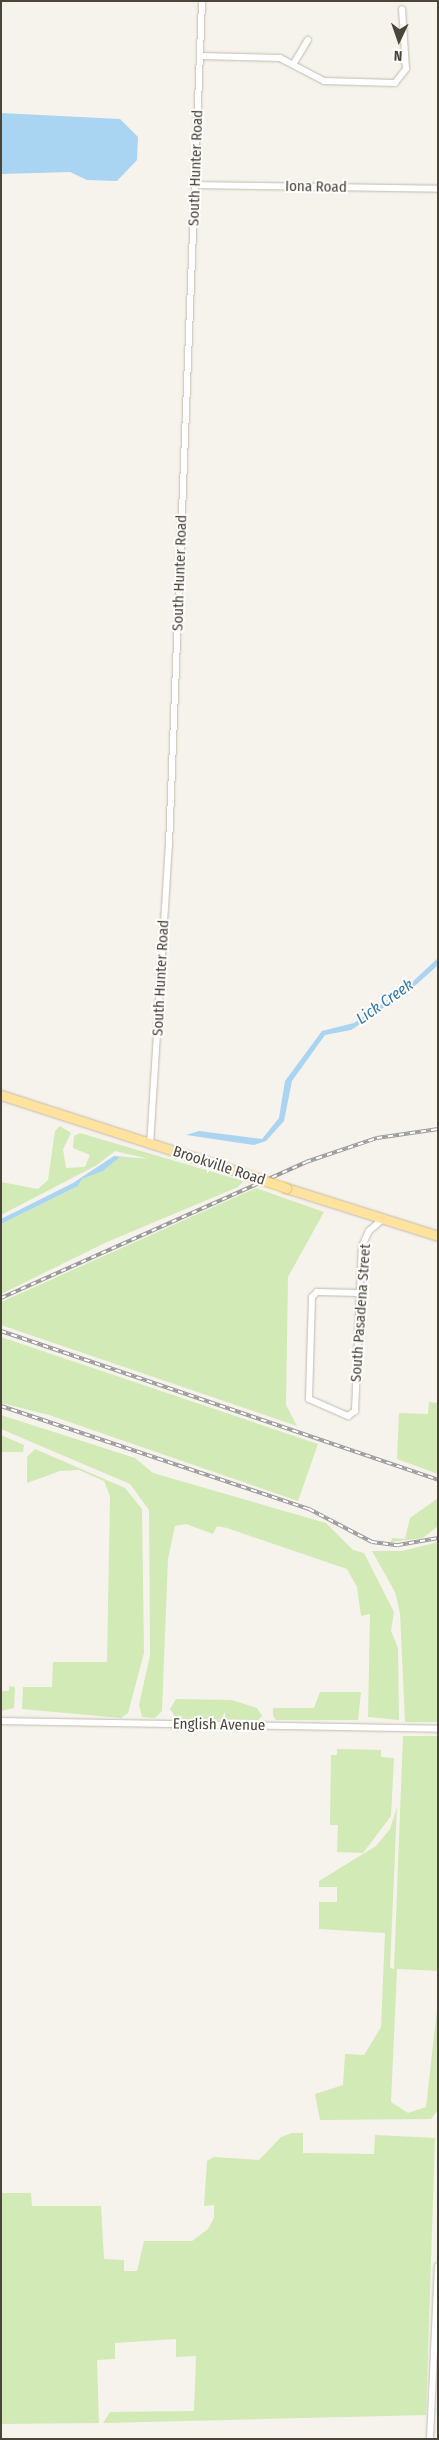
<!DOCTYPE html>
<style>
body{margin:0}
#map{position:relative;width:439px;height:2440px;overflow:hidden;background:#f6f3ec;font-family:"Fira Sans Condensed",sans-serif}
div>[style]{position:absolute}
.green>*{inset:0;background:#d2eab5}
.water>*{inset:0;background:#a9d4f2}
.roads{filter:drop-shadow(0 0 1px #c2bbae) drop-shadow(0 0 1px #c2bbae)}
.minor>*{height:6px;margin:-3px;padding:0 3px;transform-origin:3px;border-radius:3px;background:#fff}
.major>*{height:9px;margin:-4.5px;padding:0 4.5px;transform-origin:4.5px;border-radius:4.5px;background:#ffe39c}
.rail>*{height:4px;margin-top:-2px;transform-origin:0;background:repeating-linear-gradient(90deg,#fff 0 5.5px,#9a9a9a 0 11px);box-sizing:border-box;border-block:1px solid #9a9a9a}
.bridges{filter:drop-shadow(0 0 1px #e6c16a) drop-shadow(0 0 1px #e6c16a)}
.major-bridge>*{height:9px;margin:-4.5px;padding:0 4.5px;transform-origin:4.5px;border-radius:4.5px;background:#ffe39c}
span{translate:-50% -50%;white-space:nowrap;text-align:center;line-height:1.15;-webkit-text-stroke:4px #fff;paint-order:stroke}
.street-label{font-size:15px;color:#4b4439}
.water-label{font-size:16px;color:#2e7ab2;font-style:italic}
.frame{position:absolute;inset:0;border:2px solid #4b4439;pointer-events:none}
.north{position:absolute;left:374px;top:15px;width:50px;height:50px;-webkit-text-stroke:4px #fff;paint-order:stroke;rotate:183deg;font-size:14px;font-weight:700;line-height:20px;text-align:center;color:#4b4439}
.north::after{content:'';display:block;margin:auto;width:18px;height:22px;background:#4b4439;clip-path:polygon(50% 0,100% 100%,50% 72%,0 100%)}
</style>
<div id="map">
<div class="green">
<div style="clip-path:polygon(60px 1126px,71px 1133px,63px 1149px,66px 1168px,85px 1167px,90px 1155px,73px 1148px,74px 1136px,80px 1133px,243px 1181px,238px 1187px,107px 1242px,1px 1294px,1px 1224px,78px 1186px,82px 1179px,103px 1171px,120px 1157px,149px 1159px,115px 1151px,97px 1165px,1px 1215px,1px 1182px,38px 1189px,48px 1180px,55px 1131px)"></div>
<div style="clip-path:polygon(256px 1188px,324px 1212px,288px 1277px,286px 1405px,297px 1426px,1px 1325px,1px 1302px)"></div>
<div style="clip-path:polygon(1px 1337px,318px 1444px,298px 1501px,49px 1415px,1px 1403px)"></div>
<div style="clip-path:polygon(429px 1402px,438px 1403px,438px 1474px,397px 1459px,399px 1413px,428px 1414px)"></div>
<div style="clip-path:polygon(1px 1415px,135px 1458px,153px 1473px,326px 1523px,353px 1550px,364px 1553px,394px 1612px,391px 1631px,398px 1648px,399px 1720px,368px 1717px,370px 1614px,361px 1616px,357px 1587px,347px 1569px,227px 1528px,217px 1526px,213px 1534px,186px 1524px,175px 1526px,168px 1559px,162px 1711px,155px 1718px,142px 1717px,139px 1705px,150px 1655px,149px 1510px,130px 1484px,1px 1429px)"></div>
<div style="clip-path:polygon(1px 1435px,24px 1445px,23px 1452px,1px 1452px)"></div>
<div style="clip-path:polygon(35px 1449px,125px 1488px,142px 1509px,144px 1653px,128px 1713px,121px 1718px,22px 1709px,23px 1687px,52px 1687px,53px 1662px,107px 1662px,110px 1496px,104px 1481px,79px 1470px,60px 1471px,27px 1483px,27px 1457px)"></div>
<div style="clip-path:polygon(438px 1498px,438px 1526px,423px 1538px,391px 1542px,392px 1538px,405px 1539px,410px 1518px)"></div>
<div style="clip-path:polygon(438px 1542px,438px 1722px,405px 1722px,400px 1613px,395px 1592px,372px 1551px,402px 1551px)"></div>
<div style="clip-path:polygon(9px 1686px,15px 1687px,14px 1708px,1px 1711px,1px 1691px,9px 1691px)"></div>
<div style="clip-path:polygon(320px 1692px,361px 1692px,358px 1720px,276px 1720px,273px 1716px,273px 1708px,314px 1708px)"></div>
<div style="clip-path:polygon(176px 1699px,232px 1700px,257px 1708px,262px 1716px,258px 1720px,177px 1719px,170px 1709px)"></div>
<div style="clip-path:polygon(403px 1736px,438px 1736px,438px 1971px,397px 1969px,391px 2102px,408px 2113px,426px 2107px,438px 2000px,438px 2110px,431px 2119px,320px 2120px,315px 2094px,343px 2085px,345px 2054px,364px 2055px,381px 2027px,385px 1933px,319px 1929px,319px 1902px,337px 1902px,337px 1887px,319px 1887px,319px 1881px,376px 1846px,390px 1829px,397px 1807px,390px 1968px,394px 1969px)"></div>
<div style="clip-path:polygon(337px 1749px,381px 1750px,381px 1757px,394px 1758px,391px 1816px,363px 1853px,337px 1852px,338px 1825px,330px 1825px,331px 1755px,337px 1755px)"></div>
<div style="clip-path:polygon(292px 2133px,303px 2133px,303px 2153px,374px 2154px,375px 2135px,435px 2138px,426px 2415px,103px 2423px,110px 2412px,194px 2411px,196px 2356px,176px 2357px,176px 2339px,115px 2343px,115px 2359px,97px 2360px,99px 2423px,1px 2424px,1px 2193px,31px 2193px,32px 2206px,101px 2206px,104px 2259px,124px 2260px,124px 2271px,137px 2271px,144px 2241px,192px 2241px,208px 2229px,214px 2218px,214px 2205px,204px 2206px,207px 2161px,214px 2157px,259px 2160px,281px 2137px)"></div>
</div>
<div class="water">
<div style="clip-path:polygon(1px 113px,120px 119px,138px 137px,137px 160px,117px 181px,87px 180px,70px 172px,1px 174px)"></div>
<div style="clip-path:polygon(438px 958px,438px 965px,417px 984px,363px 1022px,351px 1030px,325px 1035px,292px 1081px,284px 1121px,266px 1141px,254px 1145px,186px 1135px,199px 1131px,262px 1139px,279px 1118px,285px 1081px,322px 1031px,354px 1023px,409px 985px)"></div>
<div style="clip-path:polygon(114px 1156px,148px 1159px,120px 1157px,103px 1171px,82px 1179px,78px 1186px,1px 1224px,1px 1219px,73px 1183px)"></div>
</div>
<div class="roads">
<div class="minor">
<div style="left:200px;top:56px;width:80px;rotate:1.4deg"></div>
<div style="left:280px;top:58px;width:50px;rotate:27.6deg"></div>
<div style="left:324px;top:81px;width:71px;rotate:1.6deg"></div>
<div style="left:395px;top:83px;width:18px;rotate:-52deg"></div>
<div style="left:406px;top:69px;width:60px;rotate:-93.8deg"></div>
<div style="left:294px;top:63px;width:27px;rotate:-59deg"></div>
<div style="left:195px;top:185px;width:243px;rotate:0.9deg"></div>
<div style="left:150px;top:1145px;width:301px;rotate:-86.4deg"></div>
<div style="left:169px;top:845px;width:845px;rotate:-87.76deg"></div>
<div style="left:360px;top:1293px;width:43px;rotate:-178.7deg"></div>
<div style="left:317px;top:1292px;width:7px;rotate:135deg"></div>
<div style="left:312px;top:1297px;width:102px;rotate:91.7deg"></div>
<div style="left:309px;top:1399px;width:43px;rotate:23.6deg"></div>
<div style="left:348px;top:1416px;width:9px;rotate:-36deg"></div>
<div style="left:355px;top:1411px;width:165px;rotate:-87.6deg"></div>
<div style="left:362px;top:1246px;width:17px;rotate:-65deg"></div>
<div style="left:369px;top:1231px;width:20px;rotate:-41deg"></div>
<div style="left:1px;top:1721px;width:437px;rotate:1deg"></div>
<div style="left:430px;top:2439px;width:173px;rotate:-87.4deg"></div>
</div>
<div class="major">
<div style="left:1px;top:1095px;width:250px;rotate:17.9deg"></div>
<div style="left:286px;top:1188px;width:159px;rotate:17.5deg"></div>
</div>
</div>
<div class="rail">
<div style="left:1px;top:1298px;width:334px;rotate:-24deg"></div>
<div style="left:306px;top:1162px;width:75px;rotate:-18.7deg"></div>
<div style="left:377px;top:1138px;width:62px;rotate:-8.4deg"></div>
<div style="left:1px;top:1331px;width:462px;rotate:18.8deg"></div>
<div style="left:1px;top:1406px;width:325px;rotate:18.5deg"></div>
<div style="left:309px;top:1509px;width:71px;rotate:27.6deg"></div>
<div style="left:372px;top:1542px;width:26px;rotate:7deg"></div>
<div style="left:398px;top:1545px;width:41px;rotate:-9.9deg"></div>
</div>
<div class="bridges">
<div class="major-bridge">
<div style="left:239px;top:1172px;width:50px;rotate:18.8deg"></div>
</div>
</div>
<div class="street-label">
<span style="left:196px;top:168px;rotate:-88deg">South Hunter Road</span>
<span style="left:316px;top:187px;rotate:1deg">Iona Road</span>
<span style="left:180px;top:573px;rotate:-88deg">South Hunter Road</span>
<span style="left:161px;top:978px;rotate:-87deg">South Hunter Road</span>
<span style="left:219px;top:1166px;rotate:18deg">Brookville Road</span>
<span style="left:361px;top:1313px;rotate:-86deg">South Pasadena Street</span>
<span style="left:219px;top:1725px;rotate:1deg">English Avenue</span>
</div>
<div class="water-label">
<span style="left:385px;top:1002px;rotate:-35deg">Lick Creek</span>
</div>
<div class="frame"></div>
<div class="north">N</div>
</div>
